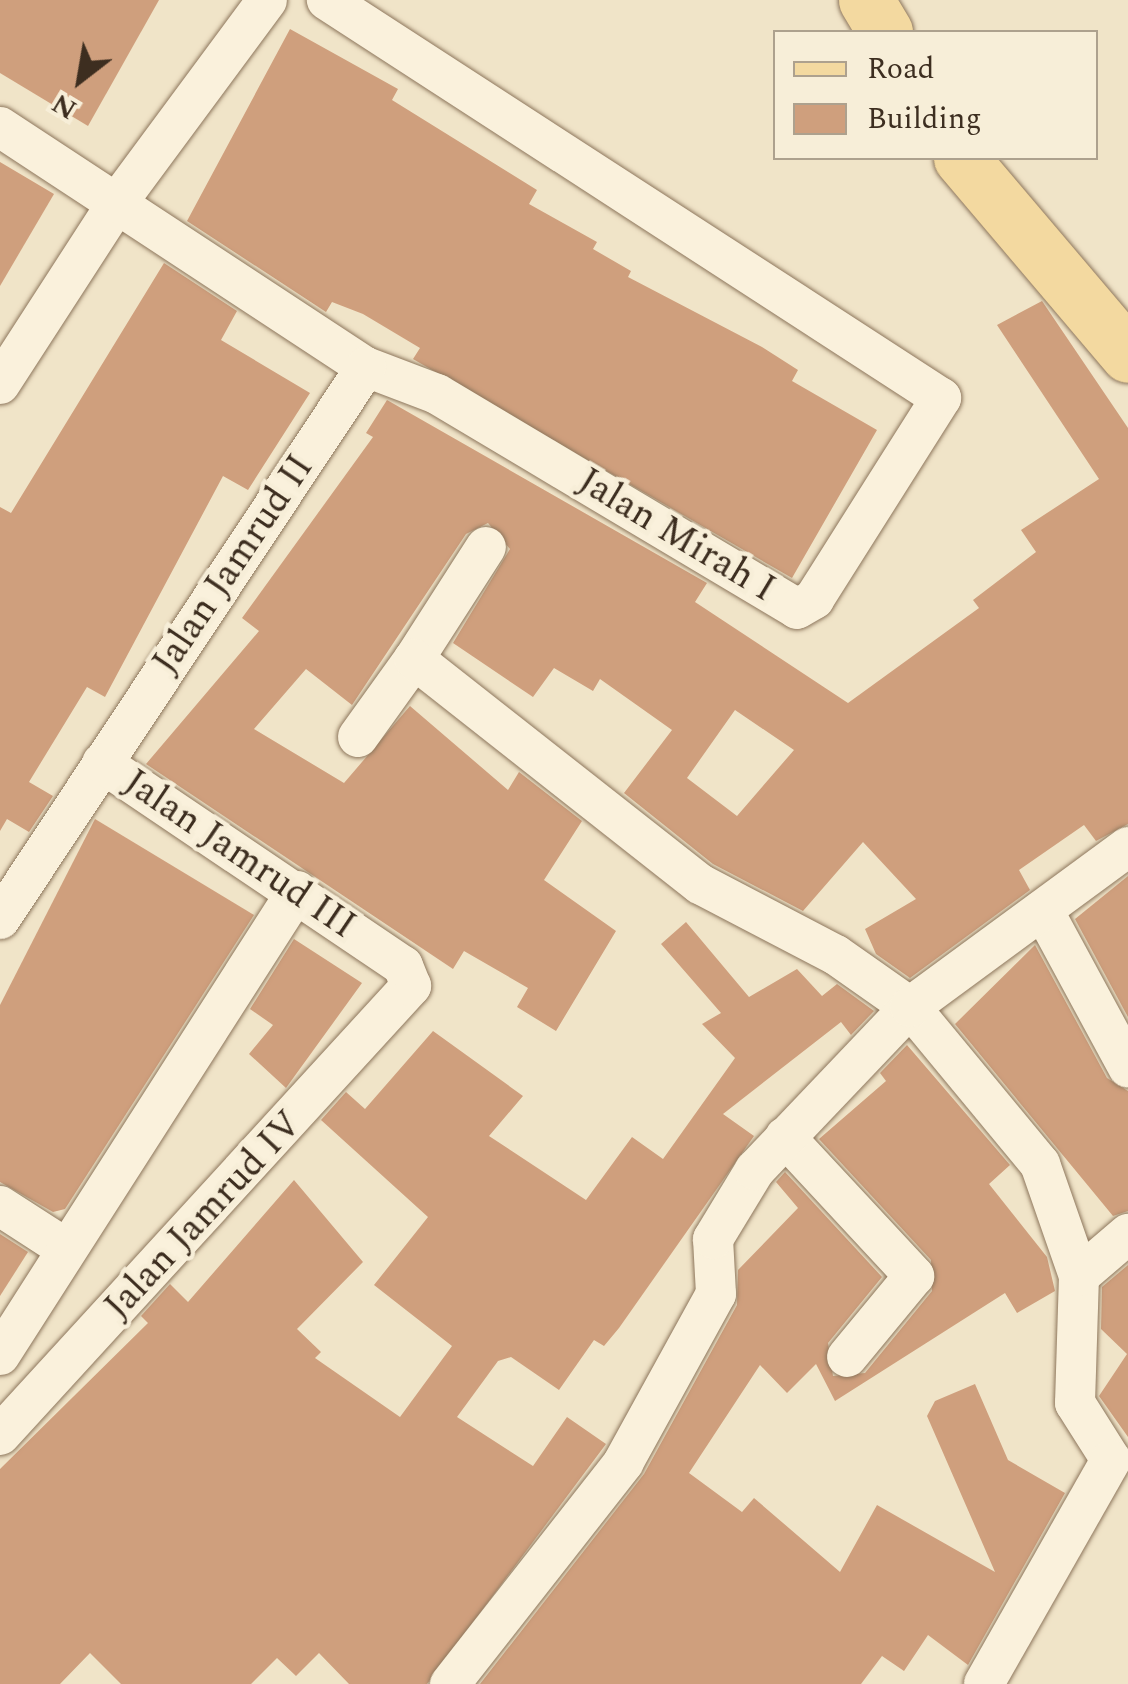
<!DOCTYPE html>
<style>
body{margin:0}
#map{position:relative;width:1128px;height:1684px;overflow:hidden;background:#f0e4c8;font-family:Spectral,serif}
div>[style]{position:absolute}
.building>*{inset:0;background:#cf9f7d}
.roads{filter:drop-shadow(0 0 2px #8d765c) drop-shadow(0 0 2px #8d765c)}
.minor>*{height:40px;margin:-20px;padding:0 20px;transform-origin:20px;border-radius:20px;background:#faf1dc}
.primary>*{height:55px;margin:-27.5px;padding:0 27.5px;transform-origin:27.5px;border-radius:27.5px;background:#f3d9a0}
span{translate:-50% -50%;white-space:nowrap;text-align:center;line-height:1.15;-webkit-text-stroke:9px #f7eed8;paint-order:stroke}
.street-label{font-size:38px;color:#3d2e20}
.legend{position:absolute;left:773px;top:30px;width:325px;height:130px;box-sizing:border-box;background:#f7eed8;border:2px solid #ada18e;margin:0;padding:12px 18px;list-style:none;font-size:30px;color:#3d2e20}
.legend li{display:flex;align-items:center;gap:20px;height:50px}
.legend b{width:50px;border:2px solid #ada18e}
.north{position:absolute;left:30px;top:30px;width:100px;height:100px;-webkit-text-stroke:8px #f7eed8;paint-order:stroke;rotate:211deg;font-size:28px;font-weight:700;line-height:40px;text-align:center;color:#3d2e20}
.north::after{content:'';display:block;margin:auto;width:35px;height:45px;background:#3d2e20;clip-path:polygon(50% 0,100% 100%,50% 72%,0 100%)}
</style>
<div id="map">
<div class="building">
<div style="clip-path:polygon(0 0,159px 0,88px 126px,0 73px)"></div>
<div style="clip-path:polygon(290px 29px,398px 89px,392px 100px,537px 190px,529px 204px,597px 242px,593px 249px,631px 271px,628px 277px,762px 347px,798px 370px,792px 381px,877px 430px,792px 578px,413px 359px,420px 348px,363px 314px,332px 302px,326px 312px,187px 221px)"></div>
<div style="clip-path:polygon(0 162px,54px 194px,0 286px)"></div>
<div style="clip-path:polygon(164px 263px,237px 311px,221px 340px,310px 393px,248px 490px,223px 476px,105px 697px,87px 687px,29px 782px,53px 796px,29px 832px,7px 819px,0 831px,0 507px,11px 513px)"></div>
<div style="clip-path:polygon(evenodd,1042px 301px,1128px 428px,1128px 824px,1096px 841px,1084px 825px,1019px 870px,1030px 890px,910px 978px,876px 954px,865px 929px,916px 899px,863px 842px,803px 911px,713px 864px,624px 793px,672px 730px,600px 679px,593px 691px,554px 668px,533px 697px,453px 643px,510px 549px,488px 523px,466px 534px,352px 705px,306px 669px,254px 729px,344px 783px,410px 706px,508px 790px,519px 772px,582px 821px,544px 880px,616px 931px,556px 1031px,517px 1007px,528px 988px,464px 951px,453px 969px,146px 764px,259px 631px,242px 618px,373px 437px,366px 433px,387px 400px,707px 583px,695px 602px,848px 703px,979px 608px,973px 600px,1036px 552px,1021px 530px,1099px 479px,997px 325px,1042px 301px,735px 710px,794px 750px,737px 816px,687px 778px,735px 710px)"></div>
<div style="clip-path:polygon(95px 819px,254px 915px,65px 1209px,53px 1212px,0 1182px,0 1005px)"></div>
<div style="clip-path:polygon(1128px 876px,1128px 1017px,1075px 919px)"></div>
<div style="clip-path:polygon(686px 922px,749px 997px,797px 969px,822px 996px,837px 984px,874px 1011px,851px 1035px,841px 1022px,723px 1114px,754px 1136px,619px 1328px,604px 1346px,594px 1340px,559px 1390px,511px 1357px,498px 1361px,457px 1417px,533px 1466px,567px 1417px,606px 1444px,427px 1684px,349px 1684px,319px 1653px,296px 1676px,277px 1658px,251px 1684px,121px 1684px,90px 1653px,60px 1684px,0 1684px,0 1469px,148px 1323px,141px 1316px,170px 1284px,188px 1302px,294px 1180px,363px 1262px,297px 1329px,321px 1352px,315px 1358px,400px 1417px,452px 1346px,374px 1285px,428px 1217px,321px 1120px,346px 1092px,365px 1109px,433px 1031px,523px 1096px,489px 1136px,586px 1200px,632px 1137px,663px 1159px,735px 1058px,702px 1024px,721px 1013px,661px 944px)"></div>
<div style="clip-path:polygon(294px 939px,362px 983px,286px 1088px,249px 1054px,273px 1025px,250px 1009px)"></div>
<div style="clip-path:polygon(1035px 945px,1107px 1078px,1128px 1091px,1128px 1211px,1113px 1216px,955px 1024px)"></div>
<div style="clip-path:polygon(907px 1045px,1010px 1165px,989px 1184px,1047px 1257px,1055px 1291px,1017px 1313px,1005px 1293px,835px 1401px,816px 1364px,787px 1393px,760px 1365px,689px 1473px,742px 1512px,754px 1498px,840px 1572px,877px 1505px,995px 1572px,927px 1416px,935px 1401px,975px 1384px,1008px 1460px,1065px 1493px,968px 1665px,928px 1635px,904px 1671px,882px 1656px,861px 1684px,480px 1684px,644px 1474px,737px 1305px,738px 1270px,798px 1208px,776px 1182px,785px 1172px,882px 1277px,828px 1343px,833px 1376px,865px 1373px,932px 1291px,931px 1260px,819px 1139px,886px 1081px,880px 1073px)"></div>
<div style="clip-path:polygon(0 1234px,28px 1252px,0 1296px)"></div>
<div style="clip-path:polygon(1128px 1265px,1128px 1437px,1099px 1396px,1127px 1354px,1101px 1329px,1102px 1287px)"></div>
</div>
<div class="roads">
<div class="minor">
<div style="left:0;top:127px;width:438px;rotate:33.3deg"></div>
<div style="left:366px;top:367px;width:76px;rotate:20.8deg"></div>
<div style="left:437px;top:394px;width:419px;rotate:30.8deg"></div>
<div style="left:797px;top:609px;width:20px;rotate:-30deg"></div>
<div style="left:814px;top:599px;width:238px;rotate:-57.7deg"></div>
<div style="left:941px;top:398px;width:732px;rotate:-147.05deg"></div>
<div style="left:0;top:384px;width:216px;rotate:-57.1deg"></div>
<div style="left:117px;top:203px;width:252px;rotate:-53.5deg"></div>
<div style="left:414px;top:659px;width:133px;rotate:-57.3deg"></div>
<div style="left:358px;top:737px;width:96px;rotate:-54.3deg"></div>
<div style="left:414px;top:659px;width:364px;rotate:38.2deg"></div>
<div style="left:700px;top:884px;width:153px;rotate:27.6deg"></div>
<div style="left:836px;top:955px;width:90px;rotate:35.1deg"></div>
<div style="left:910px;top:1007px;width:204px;rotate:50.4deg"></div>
<div style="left:1040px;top:1164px;width:119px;rotate:70.8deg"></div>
<div style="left:1079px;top:1276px;width:127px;rotate:91.8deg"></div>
<div style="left:1075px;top:1403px;width:67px;rotate:57.7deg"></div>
<div style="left:1111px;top:1460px;width:257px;rotate:119.6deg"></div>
<div style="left:1043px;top:910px;width:179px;rotate:61.6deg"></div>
<div style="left:0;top:919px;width:662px;rotate:-56.45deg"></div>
<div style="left:785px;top:1137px;width:190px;rotate:47.1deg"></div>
<div style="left:914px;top:1276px;width:105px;rotate:129.6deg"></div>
<div style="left:0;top:1206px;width:74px;rotate:32.8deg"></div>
<div style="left:1079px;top:1276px;width:65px;rotate:-40.6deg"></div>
<div style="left:0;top:1355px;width:551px;rotate:-57.38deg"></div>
<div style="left:0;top:1435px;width:609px;rotate:-47.53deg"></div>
<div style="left:411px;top:986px;width:22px;rotate:-112deg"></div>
<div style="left:403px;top:966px;width:363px;rotate:-146deg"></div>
<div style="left:450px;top:1684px;width:281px;rotate:-51.9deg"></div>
<div style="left:623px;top:1463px;width:193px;rotate:-61.2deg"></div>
<div style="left:716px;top:1294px;width:55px;rotate:-93.1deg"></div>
<div style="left:713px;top:1239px;width:81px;rotate:-58.7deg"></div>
<div style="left:755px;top:1170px;width:225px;rotate:-46.4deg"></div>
<div style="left:910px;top:1007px;width:270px;rotate:-36.3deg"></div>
</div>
<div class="primary">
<div style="left:866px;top:0;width:37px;rotate:59deg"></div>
<div style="left:961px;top:158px;width:258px;rotate:49.7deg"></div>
</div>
</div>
<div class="street-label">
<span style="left:676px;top:536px;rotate:31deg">Jalan Mirah I</span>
<span style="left:234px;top:565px;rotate:-56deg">Jalan Jamrud II</span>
<span style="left:239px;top:855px;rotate:34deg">Jalan Jamrud III</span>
<span style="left:204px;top:1216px;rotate:-47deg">Jalan Jamrud IV</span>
</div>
<ul class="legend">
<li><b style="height:12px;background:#f3d9a0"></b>Road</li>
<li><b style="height:28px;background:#cf9f7d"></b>Building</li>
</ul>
<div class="north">N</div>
</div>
